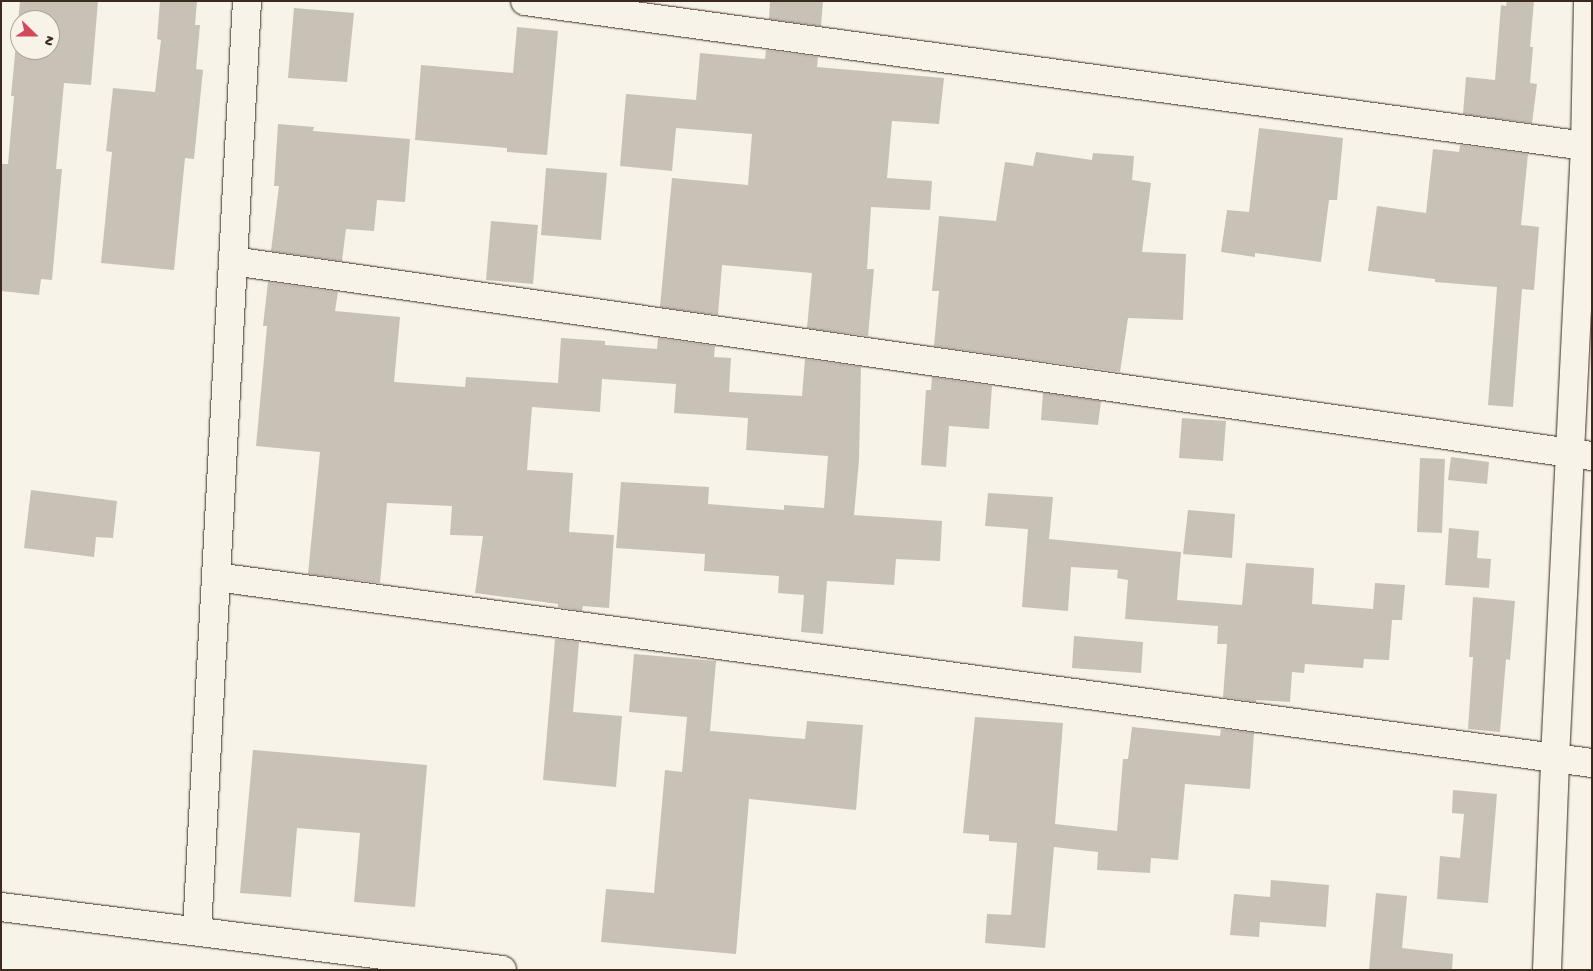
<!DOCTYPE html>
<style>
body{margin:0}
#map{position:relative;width:1593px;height:971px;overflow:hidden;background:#f7f3e8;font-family:"Gochi Hand",sans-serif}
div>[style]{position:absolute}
.building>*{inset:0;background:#c8c1b6}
.roads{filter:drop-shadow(0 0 1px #3b2a1e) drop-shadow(0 0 1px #3b2a1e)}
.street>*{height:28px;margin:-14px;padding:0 14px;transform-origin:14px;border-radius:14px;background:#f7f3e8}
span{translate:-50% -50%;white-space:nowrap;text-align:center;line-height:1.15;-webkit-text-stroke:4px #f7f3e8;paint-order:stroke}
.frame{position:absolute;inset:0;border:2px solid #3b2a1e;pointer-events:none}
.north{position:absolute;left:10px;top:10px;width:50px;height:50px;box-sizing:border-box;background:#f7f3e8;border:1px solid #aca397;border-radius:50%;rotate:112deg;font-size:14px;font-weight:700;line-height:20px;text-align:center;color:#3b2a1e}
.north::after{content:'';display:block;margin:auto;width:18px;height:22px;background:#d1495b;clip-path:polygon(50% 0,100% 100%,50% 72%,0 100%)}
</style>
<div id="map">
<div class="building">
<div style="clip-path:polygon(evenodd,20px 1px,98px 1px,91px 85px,64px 83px,56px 169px,62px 169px,52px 280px,41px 279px,39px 295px,1px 291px,1px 164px,8px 164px,14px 96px,11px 96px,20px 1px,20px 20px,50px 20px,50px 50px,20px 50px,20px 20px)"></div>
<div style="clip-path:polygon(160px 1px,197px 1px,195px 25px,200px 25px,196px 69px,203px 70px,194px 159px,185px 158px,174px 270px,101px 263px,112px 152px,106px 151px,113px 88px,155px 92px,161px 40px,157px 39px)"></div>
<div style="clip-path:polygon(770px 1px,823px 1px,821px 26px,769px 19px)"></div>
<div style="clip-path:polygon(1507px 1px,1534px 1px,1530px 47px,1533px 47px,1530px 83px,1537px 84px,1532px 123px,1463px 114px,1466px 77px,1495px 80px,1501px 5px,1506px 6px)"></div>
<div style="clip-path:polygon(294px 8px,354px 13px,347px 82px,288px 78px)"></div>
<div style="clip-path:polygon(517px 27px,558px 31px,547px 155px,507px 152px,507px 148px,415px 140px,421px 65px,513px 73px)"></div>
<div style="clip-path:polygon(766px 50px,818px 57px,817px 67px,944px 78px,939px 124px,892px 121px,887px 178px,932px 181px,930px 210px,871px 207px,867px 269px,874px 269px,868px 336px,807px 328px,812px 273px,722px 265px,718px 315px,660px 307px,672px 178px,748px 185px,752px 134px,676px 128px,672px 171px,620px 166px,626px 94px,696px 100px,700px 53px,765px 59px)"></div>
<div style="clip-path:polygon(278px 124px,314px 127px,313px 131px,410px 139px,405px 202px,377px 200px,374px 231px,346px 229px,342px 261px,271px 251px,279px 186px,274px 186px)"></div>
<div style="clip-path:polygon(1259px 128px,1343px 138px,1337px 200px,1329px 200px,1321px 262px,1255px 253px,1255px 257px,1221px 252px,1227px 210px,1249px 212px)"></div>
<div style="clip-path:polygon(1460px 145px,1528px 154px,1521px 225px,1539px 227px,1534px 290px,1522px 289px,1513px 407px,1488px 405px,1497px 287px,1435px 282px,1435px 279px,1368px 271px,1377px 206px,1426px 213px,1433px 149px,1459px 152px)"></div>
<div style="clip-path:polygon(1036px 152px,1092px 160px,1093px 153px,1134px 156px,1132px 180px,1151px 183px,1142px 252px,1186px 254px,1183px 320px,1128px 318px,1120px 372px,934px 346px,939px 291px,932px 291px,939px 216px,996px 221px,1005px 162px,1033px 166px)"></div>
<div style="clip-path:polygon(546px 168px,607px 173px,601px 240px,541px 235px)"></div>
<div style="clip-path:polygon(491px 221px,538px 225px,533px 284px,486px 280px)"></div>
<div style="clip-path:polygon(268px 282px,338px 292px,335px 311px,400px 317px,394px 382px,465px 387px,466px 377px,558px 383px,561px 338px,605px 341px,605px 345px,657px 349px,658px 338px,715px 346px,714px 357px,731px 358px,729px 392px,802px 396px,805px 359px,861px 367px,859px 460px,854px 515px,942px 521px,940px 561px,896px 559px,894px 585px,827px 581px,823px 634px,801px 632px,804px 595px,778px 593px,779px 576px,704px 571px,705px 554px,616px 548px,621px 482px,709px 487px,708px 504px,784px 510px,784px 505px,824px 508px,828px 456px,746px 450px,748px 418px,674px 413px,676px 384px,602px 379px,600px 412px,532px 407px,527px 470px,573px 473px,569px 532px,614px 535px,609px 608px,583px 606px,582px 611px,558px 607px,558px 604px,475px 593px,483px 536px,450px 535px,452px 506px,387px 503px,380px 583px,308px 574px,320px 452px,256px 446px,267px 326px,263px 326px)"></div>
<div style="clip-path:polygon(932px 377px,992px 386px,989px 429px,949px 426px,946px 467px,921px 465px,926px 390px,931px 390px)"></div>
<div style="clip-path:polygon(1043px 393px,1101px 401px,1098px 425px,1041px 420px)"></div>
<div style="clip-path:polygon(1182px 418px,1226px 421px,1223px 461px,1179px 458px)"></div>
<div style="clip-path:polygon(1451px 457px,1489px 462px,1487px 484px,1448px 480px)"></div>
<div style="clip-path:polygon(1420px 458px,1445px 459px,1442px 533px,1417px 532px)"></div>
<div style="clip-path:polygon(31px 490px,117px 501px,113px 538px,96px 537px,94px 557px,24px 548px)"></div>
<div style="clip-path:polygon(988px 493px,1053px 497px,1049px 539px,1181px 552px,1177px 600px,1242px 605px,1246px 563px,1314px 568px,1312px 604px,1373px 609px,1375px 583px,1405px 585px,1402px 620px,1392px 620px,1389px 660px,1364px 659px,1363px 668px,1305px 664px,1304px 673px,1292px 672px,1290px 702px,1256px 700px,1256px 702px,1223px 697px,1227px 644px,1217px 644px,1218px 626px,1125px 619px,1128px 580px,1117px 578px,1118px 570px,1071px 567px,1068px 611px,1022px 607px,1028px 529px,985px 526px)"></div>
<div style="clip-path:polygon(1188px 510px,1235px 514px,1232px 558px,1183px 554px)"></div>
<div style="clip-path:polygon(1449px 528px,1479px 531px,1477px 558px,1491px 559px,1489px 588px,1445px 585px)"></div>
<div style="clip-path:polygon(1473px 597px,1515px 601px,1510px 660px,1506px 659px,1500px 732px,1468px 729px,1473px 657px,1469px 657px)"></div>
<div style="clip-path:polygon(1074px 636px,1143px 642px,1141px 673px,1072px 668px)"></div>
<div style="clip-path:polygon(555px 639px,579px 642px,573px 712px,622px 716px,616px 787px,543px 780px)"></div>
<div style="clip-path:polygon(634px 654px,716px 661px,710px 731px,805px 739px,807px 721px,863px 725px,856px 810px,749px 799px,736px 954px,601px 942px,606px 889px,654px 893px,665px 770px,682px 772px,687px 717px,629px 712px)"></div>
<div style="clip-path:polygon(975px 717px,1063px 723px,1055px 824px,1117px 831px,1123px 759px,1128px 759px,1132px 727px,1220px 736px,1221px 729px,1254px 733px,1250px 789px,1185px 784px,1178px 860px,1151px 858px,1150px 873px,1097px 870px,1098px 852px,1054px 847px,1045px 948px,985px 943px,987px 914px,1011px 915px,1017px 843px,989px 841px,989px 835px,963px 833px)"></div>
<div style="clip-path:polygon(253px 750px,427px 765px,415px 907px,354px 902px,360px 833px,297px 828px,291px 897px,240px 893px)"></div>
<div style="clip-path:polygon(1453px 790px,1497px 794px,1488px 903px,1437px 899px,1440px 856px,1460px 858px,1464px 814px,1452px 813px)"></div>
<div style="clip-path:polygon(1271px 880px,1329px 885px,1326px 927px,1260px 922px,1259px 937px,1230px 935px,1234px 894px,1270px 897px)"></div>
<div style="clip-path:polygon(1376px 893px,1407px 896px,1402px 948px,1453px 954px,1452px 970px,1369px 970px)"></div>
</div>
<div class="roads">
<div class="street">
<div style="left:525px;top:1px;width:1077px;rotate:7.79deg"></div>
<div style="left:233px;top:261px;width:1373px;rotate:8.17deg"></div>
<div style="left:216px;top:577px;width:1389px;rotate:7.7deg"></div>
<div style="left:1px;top:907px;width:505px;rotate:7.17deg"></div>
<div style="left:197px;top:930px;width:930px;rotate:-86.92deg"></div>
<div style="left:1547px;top:970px;width:212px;rotate:-87.8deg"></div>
<div style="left:1555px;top:758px;width:613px;rotate:-87.19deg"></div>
<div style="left:1585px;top:146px;width:145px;rotate:-88.8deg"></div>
</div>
</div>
<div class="frame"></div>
<div class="north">N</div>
</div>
